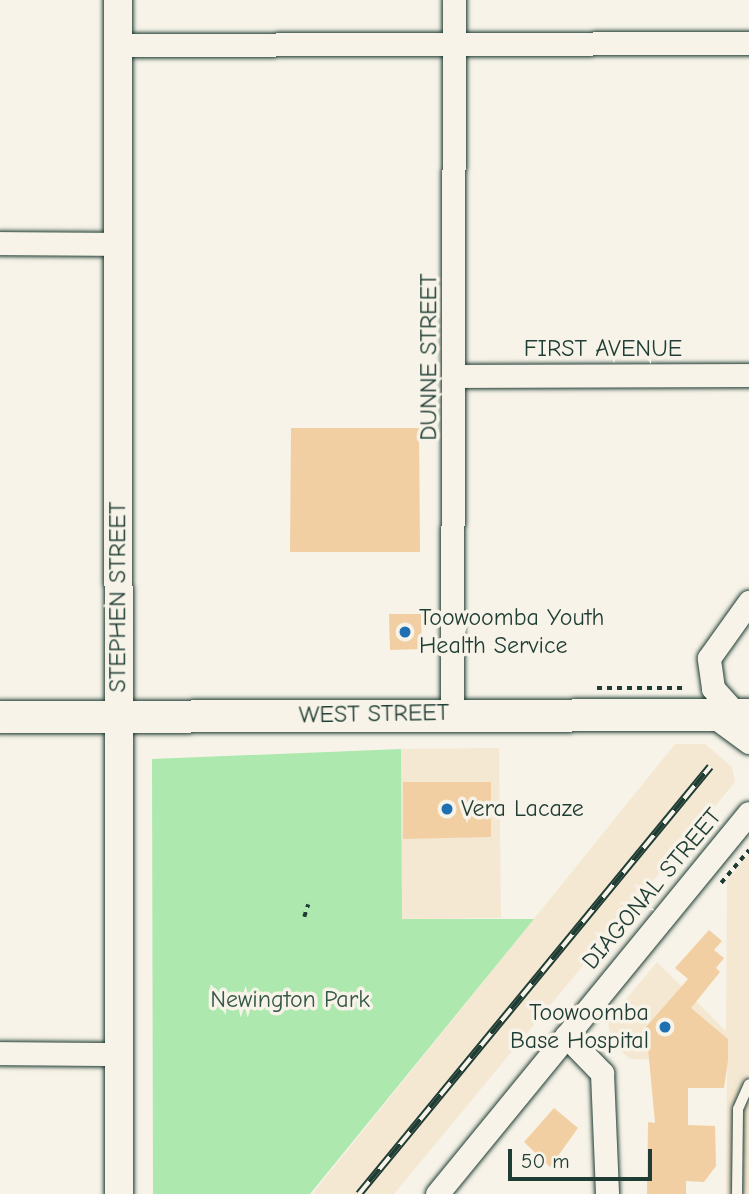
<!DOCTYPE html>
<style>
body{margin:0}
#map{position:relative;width:749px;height:1194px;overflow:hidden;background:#f7f3e8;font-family:"Comic Neue",sans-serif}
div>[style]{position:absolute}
.built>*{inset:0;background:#f5e8d3}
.green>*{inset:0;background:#ade8ae}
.building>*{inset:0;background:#f1cfa2}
.path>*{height:3.5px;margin-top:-1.75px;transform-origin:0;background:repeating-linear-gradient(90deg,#1f3d34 0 5px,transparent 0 10px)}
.roads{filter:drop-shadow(0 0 2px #1f3d34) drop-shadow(0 0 2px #1f3d34)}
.service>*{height:10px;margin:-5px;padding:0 5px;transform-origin:5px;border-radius:5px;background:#f7f3e8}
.minor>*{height:23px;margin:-11.5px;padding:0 11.5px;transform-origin:11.5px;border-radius:11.5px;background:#f7f3e8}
.tertiary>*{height:28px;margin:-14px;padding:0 14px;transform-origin:14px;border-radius:14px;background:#f7f3e8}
.secondary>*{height:32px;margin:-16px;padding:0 16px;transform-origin:16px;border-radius:16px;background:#f7f3e8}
.rail>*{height:8px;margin-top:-4px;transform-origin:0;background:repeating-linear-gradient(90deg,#f7f3e8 0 16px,#1f3d34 0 32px);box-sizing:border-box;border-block:2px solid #1f3d34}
.dots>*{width:19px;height:19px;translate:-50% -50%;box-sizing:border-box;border:4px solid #f7f3e8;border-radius:50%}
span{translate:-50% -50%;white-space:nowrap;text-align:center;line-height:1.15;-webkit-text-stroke:7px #f7f3e8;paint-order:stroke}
.street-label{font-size:24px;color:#1f3d34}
.poi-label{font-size:24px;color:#1f3d34}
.left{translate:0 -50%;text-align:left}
.right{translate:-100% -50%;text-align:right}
.park-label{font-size:24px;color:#345746}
.scale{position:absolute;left:508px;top:1149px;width:144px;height:32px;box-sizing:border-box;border:4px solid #1f3d34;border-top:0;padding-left:9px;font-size:21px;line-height:24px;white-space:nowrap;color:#1f3d34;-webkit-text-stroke:5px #f7f3e8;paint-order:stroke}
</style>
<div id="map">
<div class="built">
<div style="clip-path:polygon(675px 744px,705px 744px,732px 767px,735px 782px,394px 1194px,312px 1194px)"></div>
<div style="clip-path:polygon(499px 748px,501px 918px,402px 919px,401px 749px)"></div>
<div style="clip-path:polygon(749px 854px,749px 1194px,726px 1194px,727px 1061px,630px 1059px,611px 1043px,608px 1021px,657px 962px,726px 1031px,727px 880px)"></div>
</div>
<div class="green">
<div style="clip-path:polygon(401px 749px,402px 919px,534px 919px,310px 1194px,153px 1194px,152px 759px)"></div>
</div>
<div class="building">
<div style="clip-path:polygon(291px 428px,419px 428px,420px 552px,290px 552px)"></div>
<div style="clip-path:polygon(389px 614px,421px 614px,422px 649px,390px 650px)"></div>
<div style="clip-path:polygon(403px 782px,491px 782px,491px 837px,403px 839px)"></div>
<div style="clip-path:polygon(709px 930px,722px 941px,714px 950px,724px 958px,716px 968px,720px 972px,691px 1008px,728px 1039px,728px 1060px,724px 1088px,688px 1088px,688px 1125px,715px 1126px,716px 1166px,704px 1182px,686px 1181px,686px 1194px,647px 1194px,648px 1122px,655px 1123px,646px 1027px,688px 979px,675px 968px)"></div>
<div style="clip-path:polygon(554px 1108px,578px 1128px,550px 1167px,524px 1142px)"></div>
</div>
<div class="path">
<div style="left:597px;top:688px;width:90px"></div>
<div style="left:721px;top:883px;width:43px;rotate:-49.7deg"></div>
<div style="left:304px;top:917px;width:13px;rotate:-72deg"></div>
</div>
<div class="roads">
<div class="service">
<div style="left:737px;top:1194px;width:85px;rotate:-89.3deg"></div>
<div style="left:738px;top:1109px;width:27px;rotate:-66deg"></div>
</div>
<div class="minor">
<div style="left:118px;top:45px;width:631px;rotate:-0.18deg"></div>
<div style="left:0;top:243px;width:117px;rotate:0.5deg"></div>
<div style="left:456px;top:376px;width:293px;rotate:-0.2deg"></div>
<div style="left:452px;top:713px;width:713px;rotate:-89.84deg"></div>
<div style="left:712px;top:715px;width:46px;rotate:36.1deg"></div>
<div style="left:737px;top:715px;width:36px;rotate:-132deg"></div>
<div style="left:713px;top:688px;width:30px;rotate:-98deg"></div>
<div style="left:709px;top:658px;width:69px;rotate:-54.5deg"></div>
<div style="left:566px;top:1036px;width:52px;rotate:45.8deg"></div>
<div style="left:602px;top:1073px;width:121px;rotate:87.6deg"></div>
<div style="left:0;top:1053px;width:119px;rotate:0.5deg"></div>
<div style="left:437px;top:1194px;width:492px;rotate:-50.7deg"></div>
</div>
<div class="tertiary">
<div style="left:118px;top:0;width:1194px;rotate:89.95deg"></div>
</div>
<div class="secondary">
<div style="left:0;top:717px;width:749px;rotate:-0.15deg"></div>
</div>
</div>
<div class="rail">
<div style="left:359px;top:1194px;width:553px;rotate:-50.58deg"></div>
</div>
<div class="dots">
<div style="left:405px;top:632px;background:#1f6fb2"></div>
<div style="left:447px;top:809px;background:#1f6fb2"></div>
<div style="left:665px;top:1027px;background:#1f6fb2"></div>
</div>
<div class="street-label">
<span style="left:603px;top:349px">FIRST AVENUE</span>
<span style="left:429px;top:357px;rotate:-90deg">DUNNE STREET</span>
<span style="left:118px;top:597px;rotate:-90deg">STEPHEN STREET</span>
<span style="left:374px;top:714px;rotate:-1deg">WEST STREET</span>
<span style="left:652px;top:889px;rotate:-50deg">DIAGONAL STREET</span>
</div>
<div class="poi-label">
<span class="left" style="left:419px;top:632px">Toowoomba Youth<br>Health Service</span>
<span class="left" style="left:461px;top:809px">Vera Lacaze</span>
<span class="right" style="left:649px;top:1027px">Toowoomba<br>Base Hospital</span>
</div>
<div class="park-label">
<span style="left:290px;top:1000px">Newington Park</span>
</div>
<div class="scale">50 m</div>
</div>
